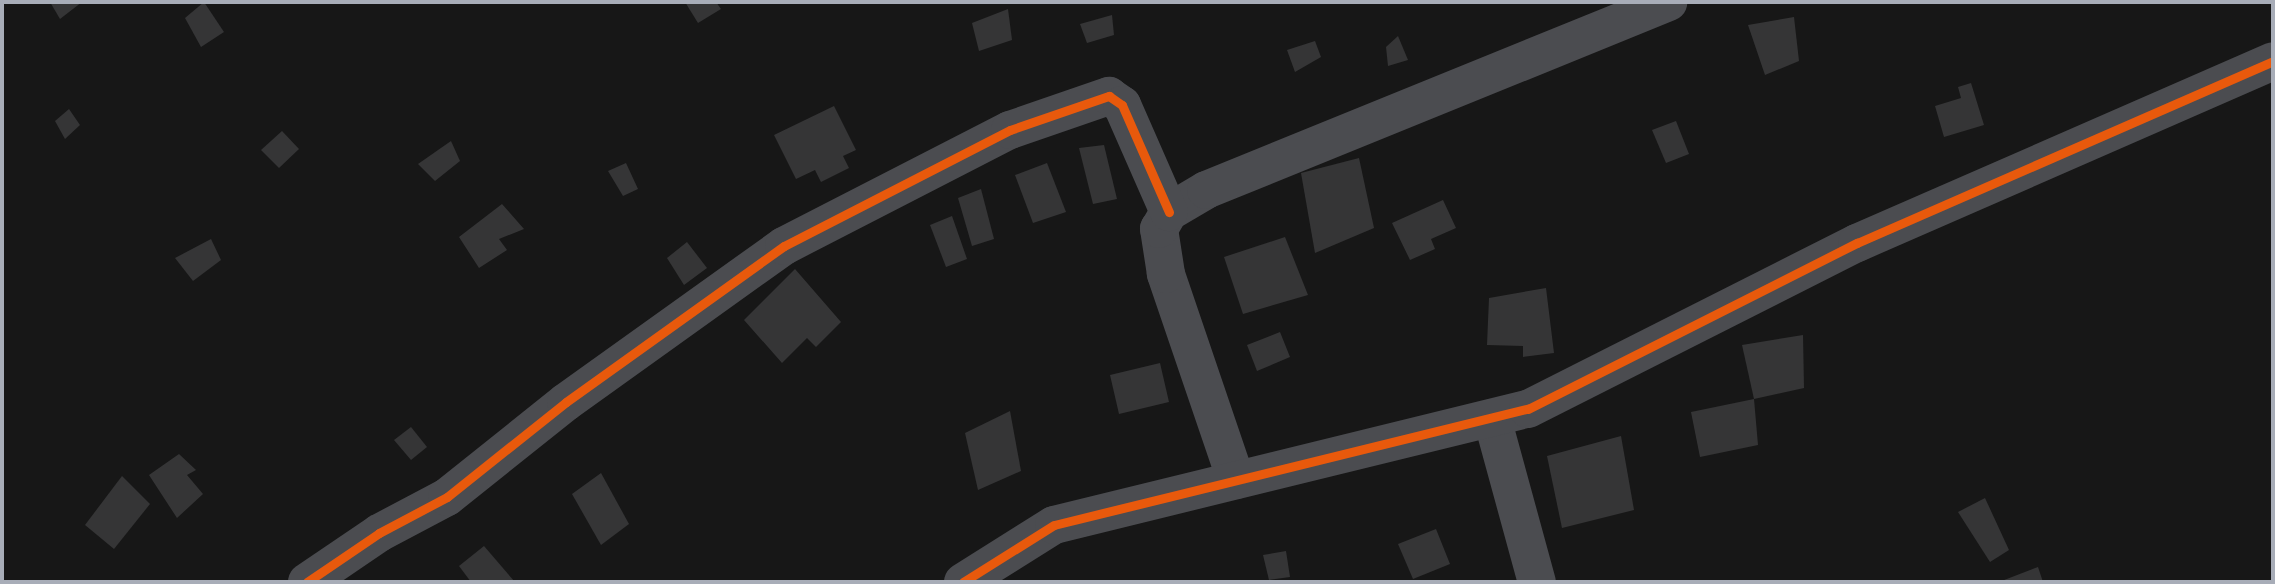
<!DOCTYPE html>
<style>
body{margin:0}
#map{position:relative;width:2275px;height:584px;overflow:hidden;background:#171717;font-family:Barlow,sans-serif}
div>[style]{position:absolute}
.building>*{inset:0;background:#353536}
.street>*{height:38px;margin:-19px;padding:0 19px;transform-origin:19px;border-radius:19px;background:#4b4c50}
.cycleway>*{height:9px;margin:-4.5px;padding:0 4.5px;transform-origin:4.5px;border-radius:4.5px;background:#e8590c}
span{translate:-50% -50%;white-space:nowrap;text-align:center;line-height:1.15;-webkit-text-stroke:6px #111113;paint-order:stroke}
.frame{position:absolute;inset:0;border:4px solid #a8adb8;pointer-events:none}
</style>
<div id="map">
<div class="building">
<div style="clip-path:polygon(50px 2px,82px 2px,60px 19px)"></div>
<div style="clip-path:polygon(204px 2px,224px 32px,201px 47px,185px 18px)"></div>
<div style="clip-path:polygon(685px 2px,716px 2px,721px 9px,698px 23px)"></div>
<div style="clip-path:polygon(1008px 9px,1012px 40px,979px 51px,972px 23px)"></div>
<div style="clip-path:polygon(1112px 15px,1114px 35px,1087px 43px,1080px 24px)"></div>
<div style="clip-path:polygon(1794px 17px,1799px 61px,1765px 75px,1748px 25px)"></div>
<div style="clip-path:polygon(1398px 36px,1408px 60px,1388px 66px,1386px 47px)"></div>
<div style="clip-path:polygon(1315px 41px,1321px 57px,1295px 72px,1287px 50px)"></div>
<div style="clip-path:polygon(1971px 83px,1984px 125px,1944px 137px,1935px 106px,1961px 98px,1958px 87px)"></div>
<div style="clip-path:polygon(834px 106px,856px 150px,843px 156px,849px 168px,821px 182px,815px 170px,796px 179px,774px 135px)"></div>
<div style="clip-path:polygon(69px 109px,80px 125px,65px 139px,55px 121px)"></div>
<div style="clip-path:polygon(1676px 121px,1689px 154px,1666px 163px,1652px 130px)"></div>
<div style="clip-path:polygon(282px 131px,299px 149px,279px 168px,261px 150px)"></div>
<div style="clip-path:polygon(451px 141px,460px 161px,435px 181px,418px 164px)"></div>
<div style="clip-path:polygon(1104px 145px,1117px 199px,1093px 204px,1079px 148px)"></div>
<div style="clip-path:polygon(1359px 158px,1374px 228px,1315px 253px,1301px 173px)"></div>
<div style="clip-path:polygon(626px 163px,638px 189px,623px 196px,608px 171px)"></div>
<div style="clip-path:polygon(1047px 163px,1066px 212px,1033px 223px,1015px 175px)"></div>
<div style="clip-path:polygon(981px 189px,994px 239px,972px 246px,958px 198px)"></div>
<div style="clip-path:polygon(1443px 200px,1456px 228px,1431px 239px,1435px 249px,1410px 260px,1392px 223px)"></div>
<div style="clip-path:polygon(502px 204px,524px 229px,499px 239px,507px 250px,479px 268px,459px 237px)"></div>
<div style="clip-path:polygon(952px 216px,967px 259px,946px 267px,930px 225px)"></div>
<div style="clip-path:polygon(1285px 237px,1308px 295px,1243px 314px,1224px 257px)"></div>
<div style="clip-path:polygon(211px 239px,221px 260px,193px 281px,175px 258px)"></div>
<div style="clip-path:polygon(687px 242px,707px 268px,684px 285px,667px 258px)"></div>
<div style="clip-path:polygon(795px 269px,841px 322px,816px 347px,807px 338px,782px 363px,744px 320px)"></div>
<div style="clip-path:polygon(1546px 288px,1554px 353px,1523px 357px,1523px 346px,1487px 345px,1489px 298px)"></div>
<div style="clip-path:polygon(1280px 332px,1290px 357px,1257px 371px,1247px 345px)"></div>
<div style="clip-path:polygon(1803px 335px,1804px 388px,1754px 399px,1742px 345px)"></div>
<div style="clip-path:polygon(1160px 363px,1169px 402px,1119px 414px,1110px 375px)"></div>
<div style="clip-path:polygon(1754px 399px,1758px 445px,1700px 457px,1691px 412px)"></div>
<div style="clip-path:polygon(1010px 411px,1021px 471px,978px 490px,965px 433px)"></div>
<div style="clip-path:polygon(411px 427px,427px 447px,411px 460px,394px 440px)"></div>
<div style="clip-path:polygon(1621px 436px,1634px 510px,1562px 528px,1547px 456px)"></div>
<div style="clip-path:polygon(179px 454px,196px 470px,187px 475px,203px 494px,177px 518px,149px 475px)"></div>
<div style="clip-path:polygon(601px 473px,629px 524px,601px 545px,572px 494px)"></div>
<div style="clip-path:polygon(122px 476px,150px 504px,114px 549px,85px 525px)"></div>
<div style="clip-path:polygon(1985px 498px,2009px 550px,1990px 562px,1958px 512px)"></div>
<div style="clip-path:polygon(1436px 529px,1450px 564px,1413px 579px,1398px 544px)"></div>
<div style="clip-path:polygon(484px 546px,514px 581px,471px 582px,459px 566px)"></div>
<div style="clip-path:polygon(1286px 551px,1290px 577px,1269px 580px,1263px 555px)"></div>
<div style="clip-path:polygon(2038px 567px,2043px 582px,1999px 582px)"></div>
</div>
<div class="street">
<div style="left:1492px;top:418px;width:170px;rotate:74.7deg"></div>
<div style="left:1236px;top:480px;width:218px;rotate:-108.8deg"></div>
<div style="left:1166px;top:274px;width:46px;rotate:-98.8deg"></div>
<div style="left:1159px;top:229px;width:20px;rotate:-60deg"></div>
<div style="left:1169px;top:212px;width:43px;rotate:-30.7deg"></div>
<div style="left:1206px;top:190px;width:499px;rotate:-22.1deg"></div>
<div style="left:307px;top:582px;width:87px;rotate:-34.2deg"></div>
<div style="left:379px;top:533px;width:77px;rotate:-27.9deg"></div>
<div style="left:447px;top:497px;width:152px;rotate:-38.6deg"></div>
<div style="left:566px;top:402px;width:268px;rotate:-35.6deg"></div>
<div style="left:784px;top:246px;width:254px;rotate:-27.2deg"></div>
<div style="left:1010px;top:130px;width:105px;rotate:-19deg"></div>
<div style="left:1109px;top:96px;width:16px;rotate:35deg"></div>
<div style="left:1122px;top:105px;width:117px;rotate:66.3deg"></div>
<div style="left:963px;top:582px;width:107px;rotate:-32.1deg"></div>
<div style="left:1054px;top:525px;width:488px;rotate:-13.8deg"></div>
<div style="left:1528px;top:409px;width:369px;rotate:-26.8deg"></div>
<div style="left:1857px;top:243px;width:454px;rotate:-23.6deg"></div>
</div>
<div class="cycleway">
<div style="left:307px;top:582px;width:87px;rotate:-34.2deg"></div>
<div style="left:379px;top:533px;width:77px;rotate:-27.9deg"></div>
<div style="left:447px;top:497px;width:152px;rotate:-38.6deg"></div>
<div style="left:566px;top:402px;width:268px;rotate:-35.6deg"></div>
<div style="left:784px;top:246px;width:254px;rotate:-27.2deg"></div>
<div style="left:1010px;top:130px;width:105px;rotate:-19deg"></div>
<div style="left:1109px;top:96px;width:16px;rotate:35deg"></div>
<div style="left:1122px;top:105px;width:117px;rotate:66.3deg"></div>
<div style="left:963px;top:582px;width:107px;rotate:-32.1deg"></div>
<div style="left:1054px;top:525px;width:488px;rotate:-13.8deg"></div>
<div style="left:1528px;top:409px;width:369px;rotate:-26.8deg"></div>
<div style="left:1857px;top:243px;width:454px;rotate:-23.6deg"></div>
</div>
<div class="frame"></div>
</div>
